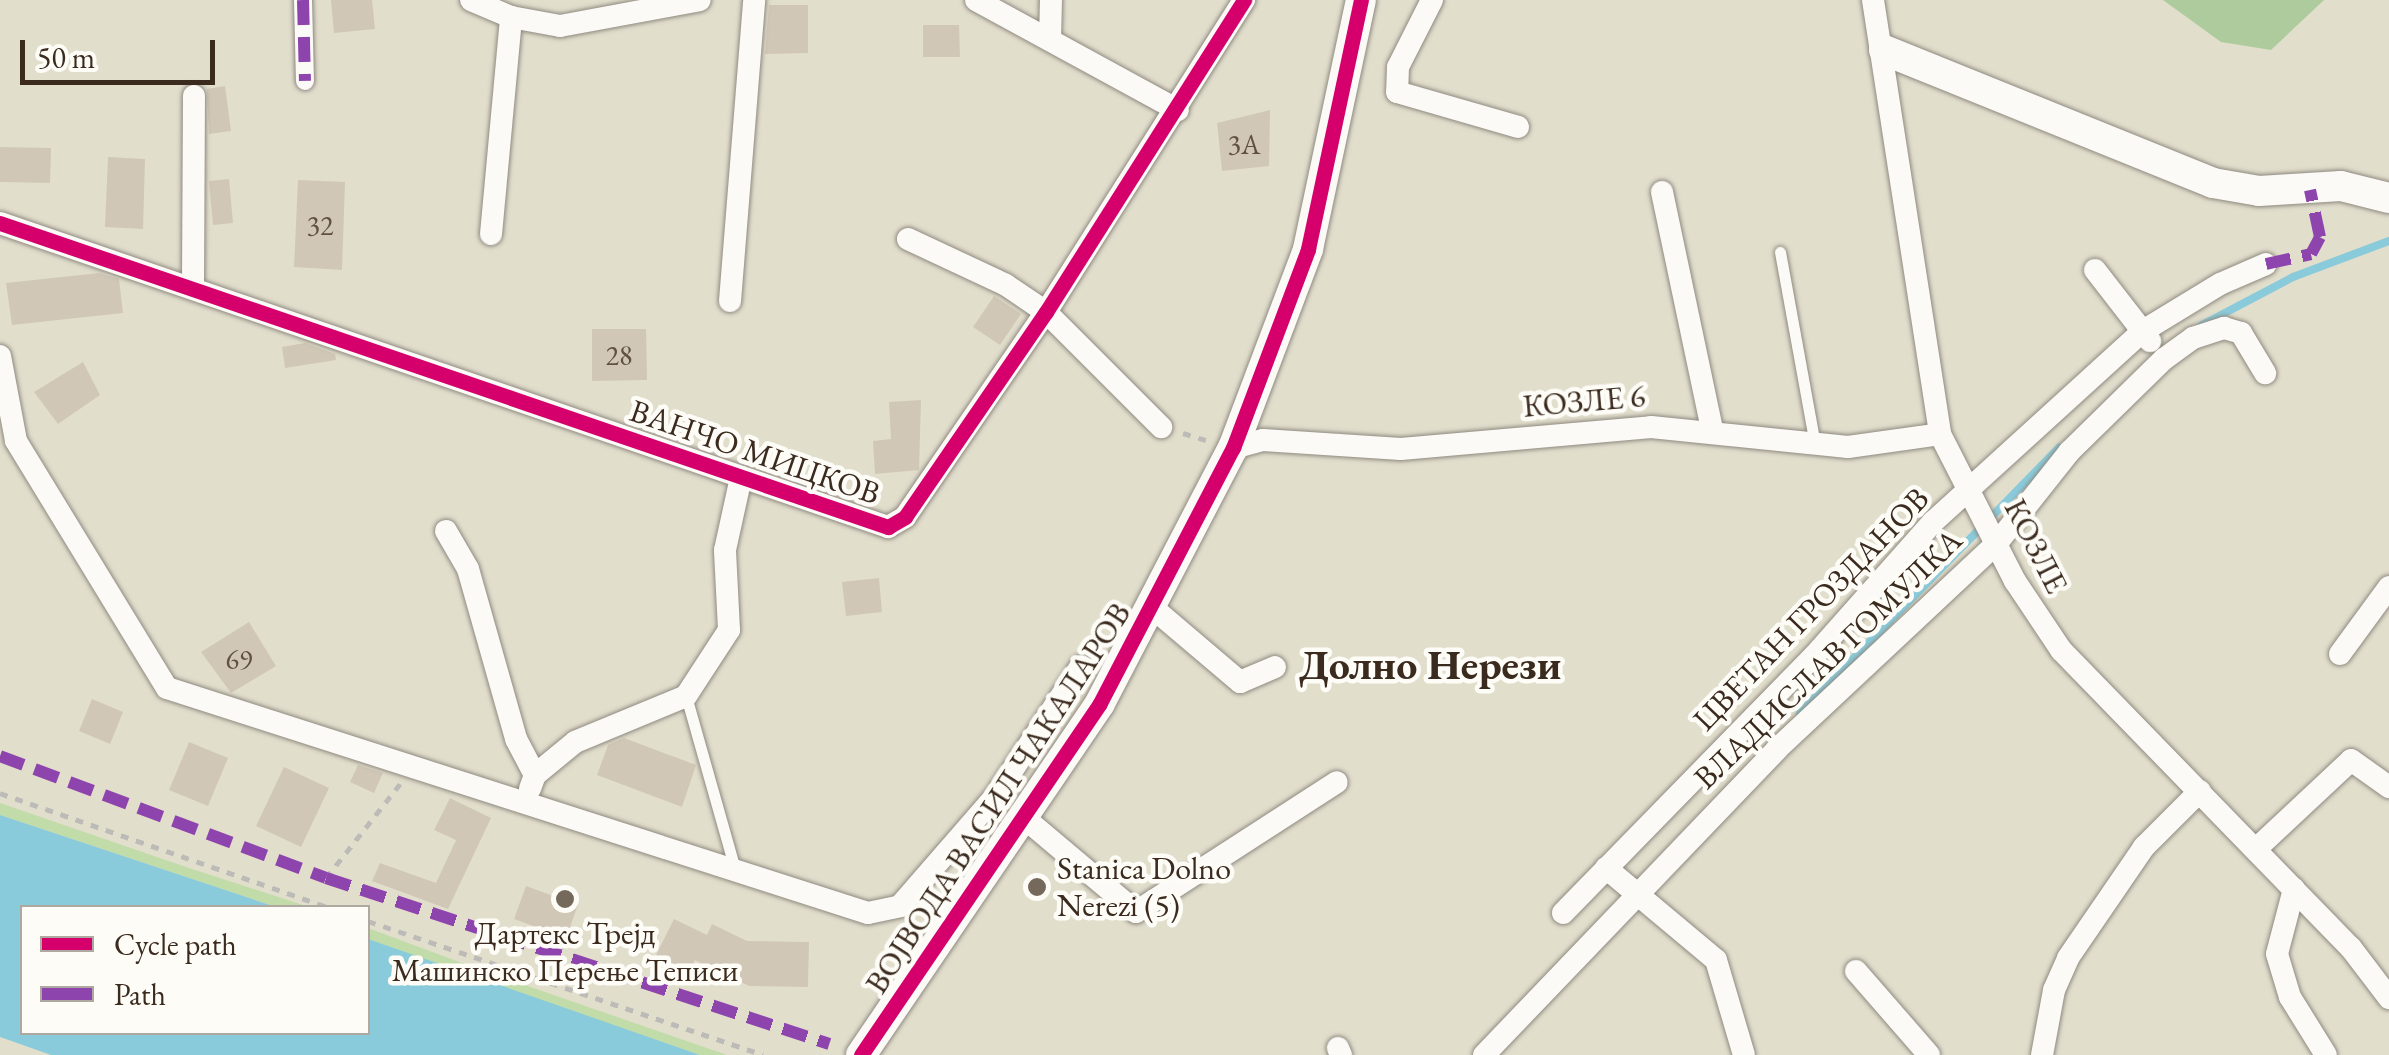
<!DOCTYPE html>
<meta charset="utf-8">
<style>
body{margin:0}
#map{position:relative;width:2389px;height:1055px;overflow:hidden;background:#e2decc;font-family:"EB Garamond",serif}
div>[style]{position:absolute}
.green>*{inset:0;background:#c1dca8}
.forest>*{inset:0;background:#aecb9d}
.water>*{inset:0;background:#8acbdb}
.stream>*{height:8px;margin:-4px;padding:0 4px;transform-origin:4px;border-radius:4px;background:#8acbdb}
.building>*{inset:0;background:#d1c7b7}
.path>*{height:5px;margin-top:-2.5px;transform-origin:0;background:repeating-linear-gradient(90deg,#bdbbb7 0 8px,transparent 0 16px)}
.roads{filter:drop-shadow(0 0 2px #8f8a80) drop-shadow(0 0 2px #8f8a80)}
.service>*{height:11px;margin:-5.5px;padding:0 5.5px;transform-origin:5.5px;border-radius:5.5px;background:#fbfaf7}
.pedestrian>*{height:18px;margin:-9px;padding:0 9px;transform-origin:9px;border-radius:9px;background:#fbfaf7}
.minor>*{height:22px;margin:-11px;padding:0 11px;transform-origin:11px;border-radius:11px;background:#fbfaf7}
.tertiary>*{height:30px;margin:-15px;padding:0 15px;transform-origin:15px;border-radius:15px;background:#fbfaf7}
.quiet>*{height:12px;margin-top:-6px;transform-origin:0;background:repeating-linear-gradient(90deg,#8e44ad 0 25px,transparent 0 37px)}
.cycleway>*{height:15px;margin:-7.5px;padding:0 7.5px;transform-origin:7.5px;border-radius:7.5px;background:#d6006c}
.dots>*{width:28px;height:28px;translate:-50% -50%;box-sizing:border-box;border:5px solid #fdfcf7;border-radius:50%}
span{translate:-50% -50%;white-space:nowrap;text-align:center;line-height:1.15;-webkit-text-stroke:9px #fdfcf7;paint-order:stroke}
.number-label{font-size:28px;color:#605144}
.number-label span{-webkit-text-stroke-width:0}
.street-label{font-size:32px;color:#3b2a1e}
.poi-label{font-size:32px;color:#3b2a1e}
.left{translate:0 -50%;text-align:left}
.district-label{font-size:42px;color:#3b2a1e;font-weight:700}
.legend{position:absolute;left:20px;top:905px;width:350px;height:130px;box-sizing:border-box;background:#fdfcf7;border:2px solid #afa8a0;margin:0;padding:12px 18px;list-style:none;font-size:30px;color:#3b2a1e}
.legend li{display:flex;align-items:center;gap:20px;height:50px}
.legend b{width:50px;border:2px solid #afa8a0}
.scale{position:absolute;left:20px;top:40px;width:195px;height:45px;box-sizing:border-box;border:5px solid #3b2a1e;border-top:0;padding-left:12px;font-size:30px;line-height:35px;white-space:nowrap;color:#3b2a1e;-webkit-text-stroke:8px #fdfcf7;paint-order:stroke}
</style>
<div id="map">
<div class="green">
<div style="clip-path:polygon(0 803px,186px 867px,309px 907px,276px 907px,0 815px)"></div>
<div style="clip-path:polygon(368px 928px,470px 966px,727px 1055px,700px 1055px,456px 971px,368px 939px)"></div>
</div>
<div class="forest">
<div style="clip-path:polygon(2163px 0,2324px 0,2271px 50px,2221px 42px)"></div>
</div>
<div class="water">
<div style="clip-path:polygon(0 815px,276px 907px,22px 908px,22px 1032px,368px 1032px,368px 939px,700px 1055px,51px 1055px,0 1037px)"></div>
</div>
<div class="stream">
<div style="left:2202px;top:325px;width:103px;rotate:-27.8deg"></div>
<div style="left:2293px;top:277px;width:103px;rotate:-20.6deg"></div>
<div style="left:1800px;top:713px;width:371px;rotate:-45.7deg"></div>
</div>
<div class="building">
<div style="clip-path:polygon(331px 0,372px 0,375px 29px,334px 33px)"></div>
<div style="clip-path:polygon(769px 5px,808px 5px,808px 53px,765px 54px)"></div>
<div style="clip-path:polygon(923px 25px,959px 25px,960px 57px,923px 57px)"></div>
<div style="clip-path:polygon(225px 86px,231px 131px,209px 134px,207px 89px)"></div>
<div style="clip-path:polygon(1270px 110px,1269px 166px,1222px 171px,1217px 123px)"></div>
<div style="clip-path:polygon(0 147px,51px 148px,50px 183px,0 182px)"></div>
<div style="clip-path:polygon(108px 157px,145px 159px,143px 229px,105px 227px)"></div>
<div style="clip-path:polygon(229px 179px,233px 223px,213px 225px,209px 181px)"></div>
<div style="clip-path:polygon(298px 180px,345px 182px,342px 270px,294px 267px)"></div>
<div style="clip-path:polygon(99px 273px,119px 279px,123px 313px,12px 325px,6px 283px)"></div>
<div style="clip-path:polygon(994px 296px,1021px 314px,1000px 345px,973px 327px)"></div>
<div style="clip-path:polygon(592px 329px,646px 329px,647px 380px,592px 381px)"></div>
<div style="clip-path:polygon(305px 343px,335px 354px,336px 360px,285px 368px,282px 347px)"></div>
<div style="clip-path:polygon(83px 362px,100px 395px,58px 424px,34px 392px)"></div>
<div style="clip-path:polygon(921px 400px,919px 470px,875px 474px,873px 441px,891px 439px,889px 402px)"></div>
<div style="clip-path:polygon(879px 578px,882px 612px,846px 616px,842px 582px)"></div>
<div style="clip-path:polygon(249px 622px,276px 666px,231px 693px,201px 652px)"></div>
<div style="clip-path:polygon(92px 699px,123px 712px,110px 744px,79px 731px)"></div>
<div style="clip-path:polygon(624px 738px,696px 765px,682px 807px,597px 775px,608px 745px)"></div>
<div style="clip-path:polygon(189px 742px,228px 758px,208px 806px,169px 790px)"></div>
<div style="clip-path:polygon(358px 765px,383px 773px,374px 793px,350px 782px)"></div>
<div style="clip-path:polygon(284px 767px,329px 788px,301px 847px,256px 826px)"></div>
<div style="clip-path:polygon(450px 798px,491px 818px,448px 909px,372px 881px,380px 863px,436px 883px,456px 840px,434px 830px)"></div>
<div style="clip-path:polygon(526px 886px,578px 905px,566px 938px,514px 919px)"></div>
<div style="clip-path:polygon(674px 919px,707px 935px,712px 924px,747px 941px,809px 942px,808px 987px,749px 986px,695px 960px,689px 971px,656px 955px)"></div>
</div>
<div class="path">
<div style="left:1183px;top:433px;width:24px;rotate:17deg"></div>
<div style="left:0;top:793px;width:349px;rotate:19.2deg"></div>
<div style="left:326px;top:878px;width:120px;rotate:-51.8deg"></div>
<div style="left:368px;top:921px;width:417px;rotate:18.7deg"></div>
</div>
<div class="roads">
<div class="service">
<div style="left:1780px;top:252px;width:195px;rotate:79.7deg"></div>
<div style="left:686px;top:696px;width:180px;rotate:74.2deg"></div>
</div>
<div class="pedestrian">
<div style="left:303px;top:0;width:81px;rotate:88.6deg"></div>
</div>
<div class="minor">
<div style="left:471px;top:0;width:43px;rotate:23deg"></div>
<div style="left:511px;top:17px;width:50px;rotate:10.4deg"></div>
<div style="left:560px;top:26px;width:142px;rotate:-10.5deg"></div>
<div style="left:976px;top:0;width:230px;rotate:28.6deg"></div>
<div style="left:1432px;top:0;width:75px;rotate:116.9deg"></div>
<div style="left:1398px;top:67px;width:25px;rotate:92deg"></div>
<div style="left:1397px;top:92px;width:126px;rotate:16.1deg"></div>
<div style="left:1873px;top:0;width:439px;rotate:81.2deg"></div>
<div style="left:1940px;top:434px;width:165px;rotate:63deg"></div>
<div style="left:2015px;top:581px;width:83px;rotate:56.3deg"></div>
<div style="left:2061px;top:650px;width:416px;rotate:45.8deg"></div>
<div style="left:2351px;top:948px;width:63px;rotate:52.8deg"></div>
<div style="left:1050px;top:40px;width:40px;rotate:-88.6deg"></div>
<div style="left:1662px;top:192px;width:242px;rotate:78.1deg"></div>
<div style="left:0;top:223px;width:939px;rotate:18.9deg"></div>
<div style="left:888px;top:527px;width:20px;rotate:-30deg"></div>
<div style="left:905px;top:517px;width:249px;rotate:-55.5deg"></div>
<div style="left:1046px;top:312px;width:370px;rotate:-57.6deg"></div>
<div style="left:491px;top:234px;width:218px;rotate:-84.7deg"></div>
<div style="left:908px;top:239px;width:108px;rotate:25.1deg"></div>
<div style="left:1006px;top:285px;width:48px;rotate:34deg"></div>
<div style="left:1046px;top:312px;width:163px;rotate:45deg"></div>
<div style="left:2095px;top:270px;width:90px;rotate:52.2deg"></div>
<div style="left:193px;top:283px;width:187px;rotate:-89.7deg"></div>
<div style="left:730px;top:301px;width:302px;rotate:-85.4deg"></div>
<div style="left:0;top:356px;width:86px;rotate:79.3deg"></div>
<div style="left:16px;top:441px;width:289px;rotate:58.6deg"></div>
<div style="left:167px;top:688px;width:736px;rotate:17.8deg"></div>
<div style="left:868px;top:913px;width:33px;rotate:-12deg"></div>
<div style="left:900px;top:906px;width:143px;rotate:-49deg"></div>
<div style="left:994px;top:798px;width:158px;rotate:-56.6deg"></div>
<div style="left:1233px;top:448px;width:31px;rotate:-15deg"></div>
<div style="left:1263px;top:440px;width:138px;rotate:3.7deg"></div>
<div style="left:1401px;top:449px;width:251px;rotate:-5deg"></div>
<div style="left:1651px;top:427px;width:198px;rotate:5.8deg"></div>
<div style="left:1848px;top:447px;width:93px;rotate:-8deg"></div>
<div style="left:446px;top:531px;width:44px;rotate:59.9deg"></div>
<div style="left:468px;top:569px;width:177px;rotate:74.2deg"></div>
<div style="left:516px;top:739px;width:41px;rotate:62.2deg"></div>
<div style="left:535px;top:775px;width:15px;rotate:110deg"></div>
<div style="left:1154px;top:609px;width:113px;rotate:40.3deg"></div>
<div style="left:1240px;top:682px;width:38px;rotate:-23deg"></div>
<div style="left:2340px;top:654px;width:83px;rotate:-53.8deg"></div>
<div style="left:535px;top:775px;width:52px;rotate:-39.5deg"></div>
<div style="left:575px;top:742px;width:120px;rotate:-22.5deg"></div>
<div style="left:686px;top:696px;width:79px;rotate:-56.9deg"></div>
<div style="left:729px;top:630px;width:80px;rotate:-92.9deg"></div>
<div style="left:725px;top:550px;width:75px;rotate:-77.6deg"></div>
<div style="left:1022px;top:816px;width:149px;rotate:40.1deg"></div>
<div style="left:1136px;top:912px;width:239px;rotate:-32.9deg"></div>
<div style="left:2256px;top:849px;width:130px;rotate:-43.1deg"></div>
<div style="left:2351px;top:760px;width:47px;rotate:35.4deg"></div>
<div style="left:1606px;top:868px;width:143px;rotate:39.9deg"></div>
<div style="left:1716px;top:960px;width:99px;rotate:73.6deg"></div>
<div style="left:2294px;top:889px;width:67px;rotate:104.7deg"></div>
<div style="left:2277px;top:954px;width:45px;rotate:73.2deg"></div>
<div style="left:2290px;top:997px;width:68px;rotate:58.2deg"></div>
<div style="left:1563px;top:913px;width:359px;rotate:-45.7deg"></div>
<div style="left:1814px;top:656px;width:179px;rotate:-48.4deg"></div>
<div style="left:1933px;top:522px;width:284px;rotate:-42.3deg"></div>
<div style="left:2143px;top:331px;width:90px;rotate:-31.4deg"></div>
<div style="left:2220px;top:284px;width:50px;rotate:-23.5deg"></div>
<div style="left:1856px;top:971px;width:111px;rotate:49deg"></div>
<div style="left:1338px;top:1048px;width:8px;rotate:67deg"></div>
<div style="left:1484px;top:1055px;width:424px;rotate:-46.2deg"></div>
<div style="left:1777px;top:749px;width:301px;rotate:-43.1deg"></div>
<div style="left:1997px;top:543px;width:116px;rotate:-51.6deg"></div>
<div style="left:2069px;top:452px;width:133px;rotate:-44.4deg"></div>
<div style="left:2164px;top:359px;width:36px;rotate:-36deg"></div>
<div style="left:2193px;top:338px;width:33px;rotate:-18deg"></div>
<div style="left:2224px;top:328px;width:18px;rotate:16deg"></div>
<div style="left:2241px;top:333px;width:47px;rotate:59deg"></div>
<div style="left:2042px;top:1055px;width:66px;rotate:-79.5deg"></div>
<div style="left:2054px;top:990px;width:35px;rotate:-66deg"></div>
<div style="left:2068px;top:958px;width:135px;rotate:-55.6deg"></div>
<div style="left:2144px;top:847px;width:79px;rotate:-45deg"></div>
</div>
<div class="tertiary">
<div style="left:1884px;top:50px;width:355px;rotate:22deg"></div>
<div style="left:2213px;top:183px;width:47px;rotate:9.9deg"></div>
<div style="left:2259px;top:191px;width:82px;rotate:-3.5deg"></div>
<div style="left:2341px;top:186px;width:49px;rotate:14deg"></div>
<div style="left:861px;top:1055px;width:425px;rotate:-55.8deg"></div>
<div style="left:1100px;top:703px;width:288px;rotate:-62.5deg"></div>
<div style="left:1233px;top:448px;width:213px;rotate:-69.3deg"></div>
<div style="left:1308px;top:249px;width:255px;rotate:-78deg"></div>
</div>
</div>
<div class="quiet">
<div style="left:303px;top:0;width:81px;rotate:88.6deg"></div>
<div style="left:2266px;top:264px;width:46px;rotate:-12.5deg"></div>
<div style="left:2311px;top:254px;width:19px;rotate:-62deg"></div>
<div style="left:2320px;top:237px;width:48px;rotate:-102deg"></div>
<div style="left:0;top:756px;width:348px;rotate:20.5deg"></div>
<div style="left:326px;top:878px;width:530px;rotate:18.26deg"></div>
</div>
<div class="cycleway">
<div style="left:0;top:223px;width:939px;rotate:18.9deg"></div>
<div style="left:888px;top:527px;width:20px;rotate:-30deg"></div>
<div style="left:905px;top:517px;width:249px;rotate:-55.5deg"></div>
<div style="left:1046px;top:312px;width:370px;rotate:-57.6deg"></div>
<div style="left:861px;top:1055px;width:425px;rotate:-55.8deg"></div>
<div style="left:1100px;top:703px;width:288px;rotate:-62.5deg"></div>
<div style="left:1233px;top:448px;width:213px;rotate:-69.3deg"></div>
<div style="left:1308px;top:249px;width:255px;rotate:-78deg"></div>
</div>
<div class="dots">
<div style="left:1037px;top:887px;background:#75695b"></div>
<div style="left:565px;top:899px;background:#75695b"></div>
</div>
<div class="number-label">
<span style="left:1244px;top:144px">3A</span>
<span style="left:320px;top:225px">32</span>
<span style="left:619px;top:355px">28</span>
<span style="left:239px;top:659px">69</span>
</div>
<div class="street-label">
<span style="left:1584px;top:401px;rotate:-5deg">КОЗЛЕ 6</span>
<span style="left:755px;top:452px;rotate:19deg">ВАНЧО МИЦКОВ</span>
<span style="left:2036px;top:546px;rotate:63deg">КОЗЛЕ</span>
<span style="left:1811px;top:609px;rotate:-46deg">ЦВЕТАН ГРОЗДАНОВ</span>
<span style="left:1828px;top:659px;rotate:-44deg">ВЛАДИСЛАВ ГОМУЛКА</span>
<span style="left:998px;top:798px;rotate:-57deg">ВОЈВОДА ВАСИЛ ЧАКАЛАРОВ</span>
</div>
<div class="poi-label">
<span class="left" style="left:1057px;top:887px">Stanica Dolno<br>Nerezi (5)</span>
<span style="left:565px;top:952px">Дартекс Трејд<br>Машинско Перење Теписи</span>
</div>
<div class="district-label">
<span style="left:1430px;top:665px">Долно Нерези</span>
</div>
<ul class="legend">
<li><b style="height:12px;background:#d6006c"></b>Cycle path</li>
<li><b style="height:12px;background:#8e44ad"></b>Path</li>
</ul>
<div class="scale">50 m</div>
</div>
